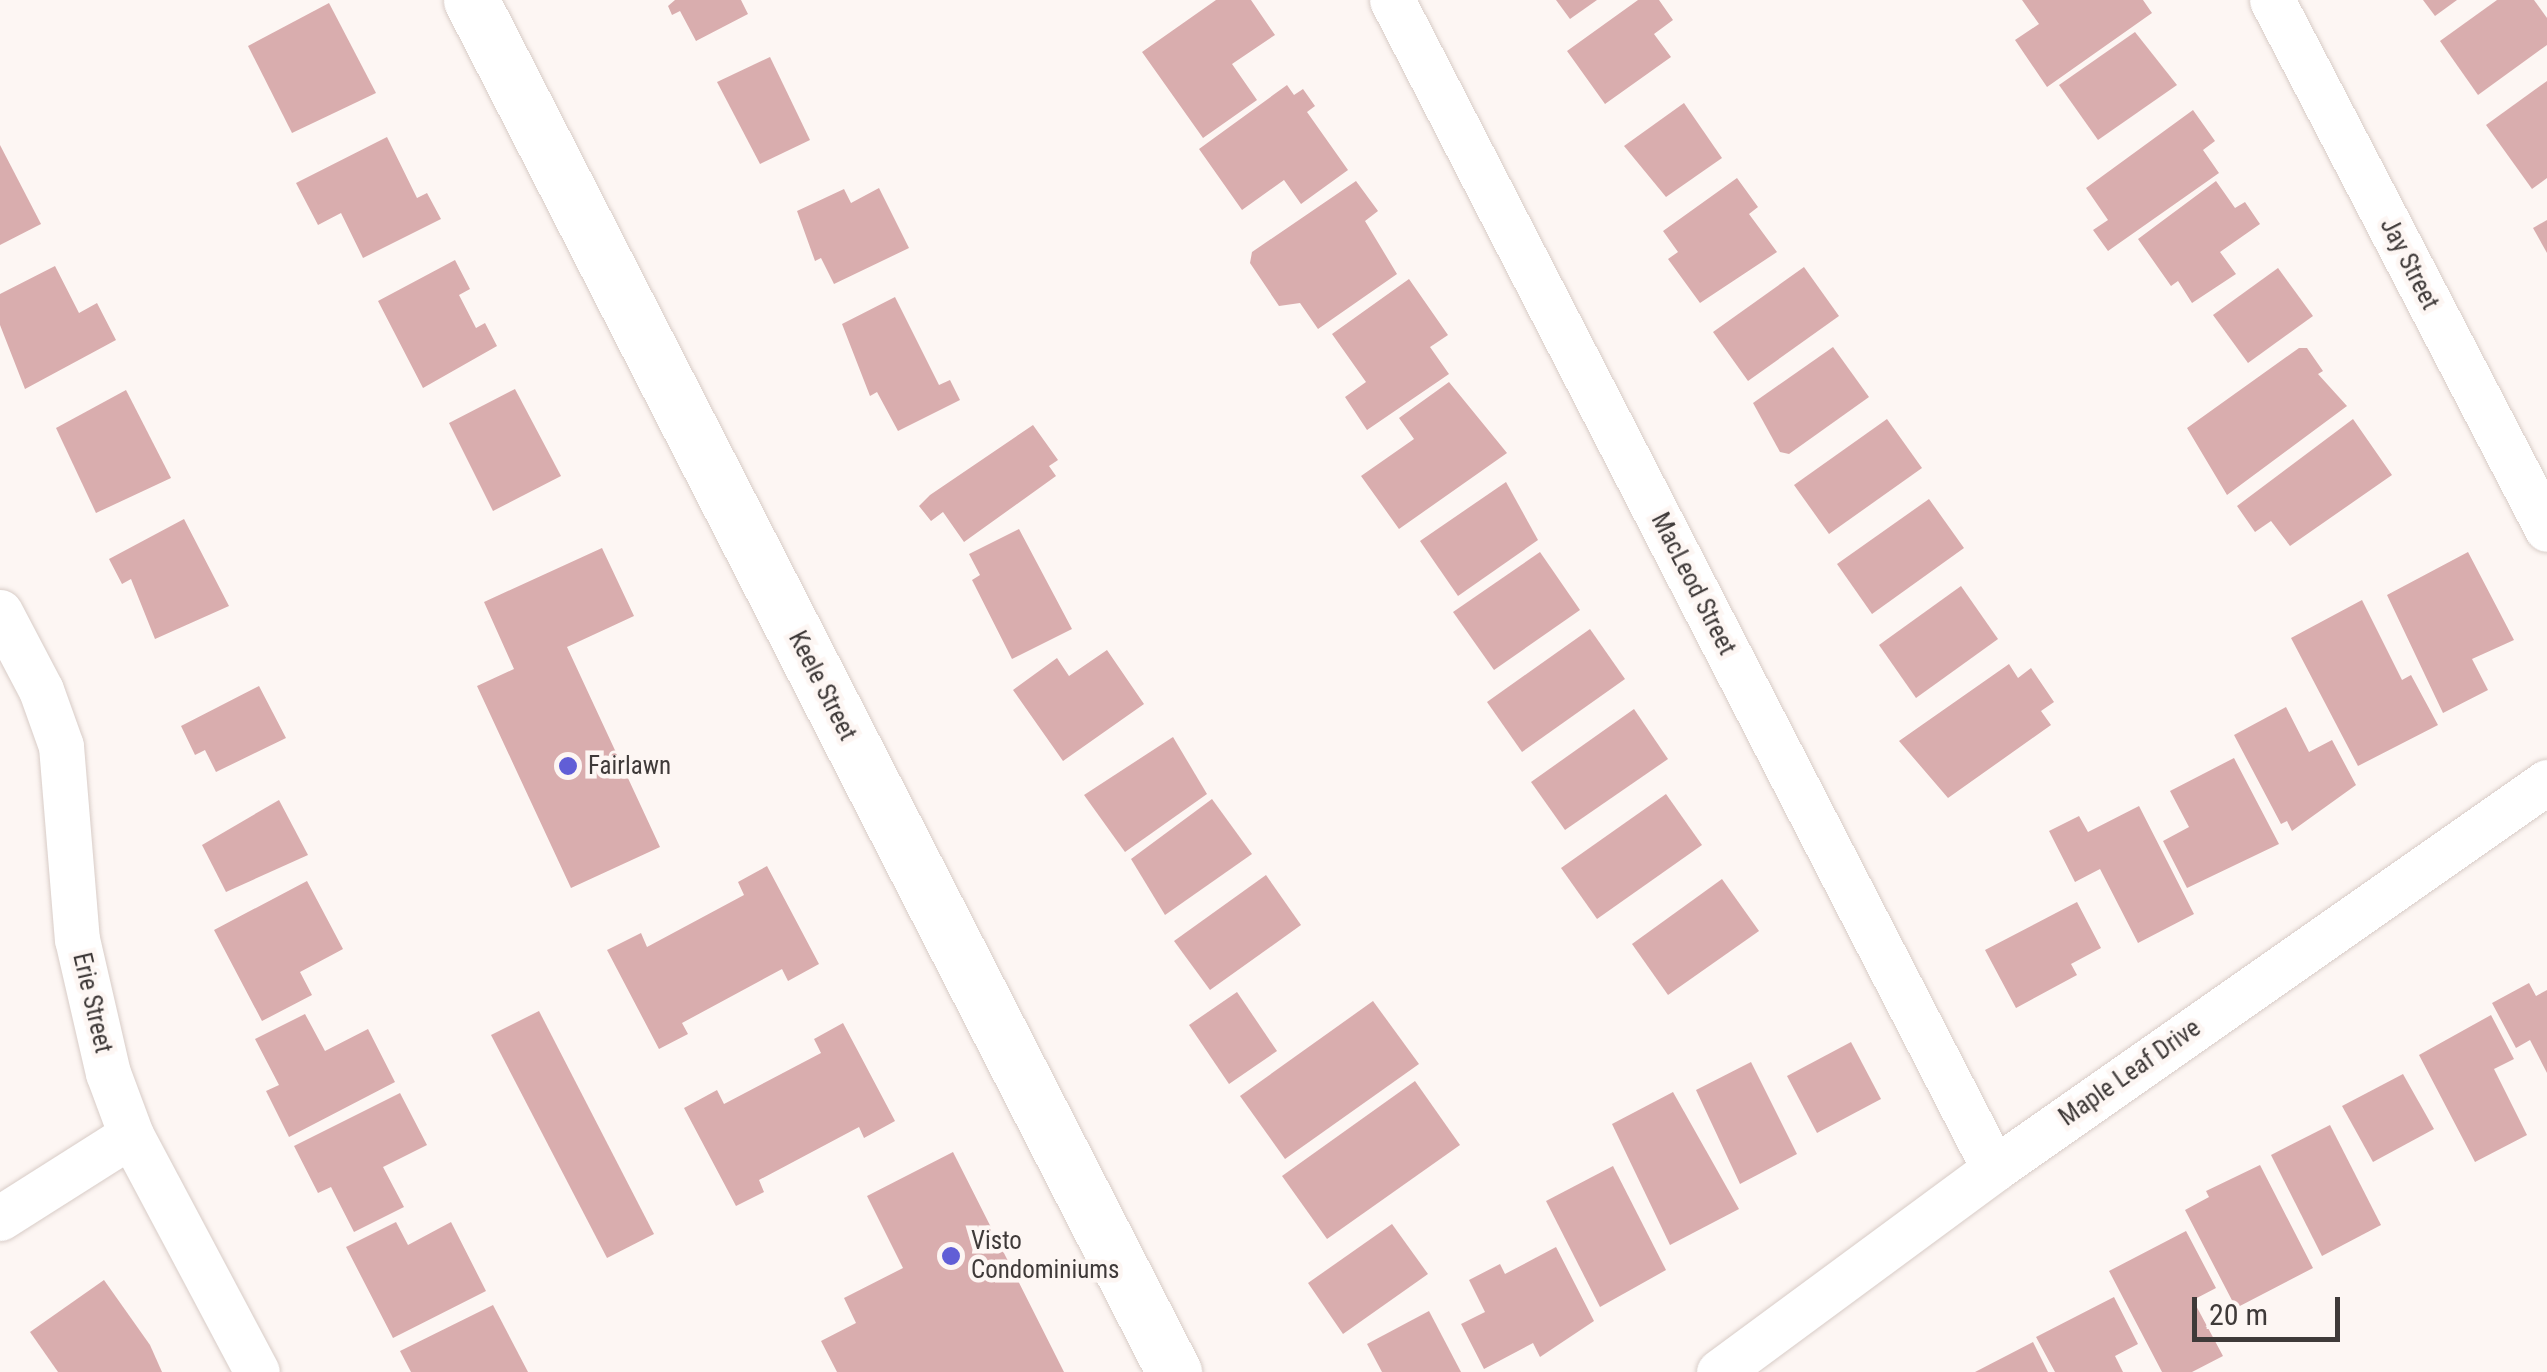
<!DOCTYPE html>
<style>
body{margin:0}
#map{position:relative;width:2547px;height:1372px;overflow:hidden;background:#fdf6f3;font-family:"Roboto Condensed",sans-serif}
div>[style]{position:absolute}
.building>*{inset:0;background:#d9adae}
.roads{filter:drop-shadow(0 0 2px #d8ccc7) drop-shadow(0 0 2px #d8ccc7)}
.street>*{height:45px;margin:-22.5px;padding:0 22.5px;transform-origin:22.5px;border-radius:22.5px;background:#fff}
.secondary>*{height:55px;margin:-27.5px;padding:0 27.5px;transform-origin:27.5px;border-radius:27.5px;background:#fff}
.dots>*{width:28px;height:28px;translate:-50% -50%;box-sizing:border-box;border:5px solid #fdf6f3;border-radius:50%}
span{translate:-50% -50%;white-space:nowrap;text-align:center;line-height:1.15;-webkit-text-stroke:9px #fdf6f3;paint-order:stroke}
.street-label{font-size:25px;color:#3f3a39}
.poi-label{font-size:25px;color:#3f3a39}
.left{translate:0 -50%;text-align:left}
.scale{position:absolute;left:2192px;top:1297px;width:148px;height:45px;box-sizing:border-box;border:5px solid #3f3a39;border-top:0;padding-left:12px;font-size:30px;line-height:35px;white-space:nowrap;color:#3f3a39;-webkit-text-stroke:8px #fdf6f3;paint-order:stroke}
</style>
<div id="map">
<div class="building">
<div style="clip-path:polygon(675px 0,741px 0,748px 14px,696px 41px,680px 11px,672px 15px,668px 6px)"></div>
<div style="clip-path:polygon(1216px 0,1251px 0,1275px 35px,1232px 64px,1257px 100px,1203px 138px,1142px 52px)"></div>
<div style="clip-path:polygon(1556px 0,1597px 0,1570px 19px)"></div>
<div style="clip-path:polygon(1638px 0,1659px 0,1673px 20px,1654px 34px,1671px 57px,1605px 104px,1567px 51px)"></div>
<div style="clip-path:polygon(2022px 0,2143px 0,2152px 13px,2047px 87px,2015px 40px,2039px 24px)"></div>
<div style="clip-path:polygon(2423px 0,2457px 0,2435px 16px)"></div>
<div style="clip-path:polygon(2497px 0,2534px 0,2547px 18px,2547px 45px,2478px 95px,2440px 41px)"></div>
<div style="clip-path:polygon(329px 3px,376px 93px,292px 133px,248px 46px)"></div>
<div style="clip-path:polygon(2135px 32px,2177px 85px,2098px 140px,2059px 85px)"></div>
<div style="clip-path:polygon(770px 57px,810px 140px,760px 164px,717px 82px)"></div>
<div style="clip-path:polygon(2547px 81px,2547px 178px,2532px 189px,2486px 125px)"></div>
<div style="clip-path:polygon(1287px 85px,1294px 95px,1303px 89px,1315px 106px,1307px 112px,1348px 170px,1301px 204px,1284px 180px,1242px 210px,1199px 149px)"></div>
<div style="clip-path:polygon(1684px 103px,1722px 158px,1666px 197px,1624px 146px)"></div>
<div style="clip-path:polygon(2193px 110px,2215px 141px,2203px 150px,2219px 173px,2108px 251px,2093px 230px,2108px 220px,2086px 188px)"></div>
<div style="clip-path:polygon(387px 137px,417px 198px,427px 193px,441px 219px,363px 258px,341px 213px,318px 225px,296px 183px)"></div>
<div style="clip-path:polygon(0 145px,41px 224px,0 245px)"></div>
<div style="clip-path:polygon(1737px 178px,1758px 207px,1749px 214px,1777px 252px,1700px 303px,1668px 259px,1678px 252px,1663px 231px)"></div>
<div style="clip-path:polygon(1356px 181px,1378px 211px,1365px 221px,1397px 274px,1318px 329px,1300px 303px,1279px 306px,1250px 263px,1252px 252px)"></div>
<div style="clip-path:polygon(2216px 181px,2235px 208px,2245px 202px,2260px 224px,2220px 252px,2236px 274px,2192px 303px,2178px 281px,2171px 286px,2138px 239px)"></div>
<div style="clip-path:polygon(879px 188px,909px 248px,834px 284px,821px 258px,815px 261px,797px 211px,844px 189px,851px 203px)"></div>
<div style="clip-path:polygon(2547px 220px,2547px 253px,2533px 228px)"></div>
<div style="clip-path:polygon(455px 260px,470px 289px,459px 295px,476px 328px,485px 323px,497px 346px,423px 388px,378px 301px)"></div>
<div style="clip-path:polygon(55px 266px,79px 313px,97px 303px,116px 340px,25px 389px,0 325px,0 294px)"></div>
<div style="clip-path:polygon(1804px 267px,1839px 316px,1748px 381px,1713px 332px)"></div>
<div style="clip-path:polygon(2278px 268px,2313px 316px,2248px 363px,2213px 315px)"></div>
<div style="clip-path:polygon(1409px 279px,1448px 335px,1430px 347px,1449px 374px,1367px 430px,1345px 397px,1366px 382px,1332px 334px)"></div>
<div style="clip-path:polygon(895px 297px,939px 385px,950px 380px,960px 400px,898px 431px,877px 392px,870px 396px,842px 324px)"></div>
<div style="clip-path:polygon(1833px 347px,1869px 397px,1789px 454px,1780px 452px,1753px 403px)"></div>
<div style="clip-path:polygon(2299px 348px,2307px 348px,2323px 371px,2318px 374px,2347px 406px,2227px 495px,2187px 428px)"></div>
<div style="clip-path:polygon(1449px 382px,1507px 453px,1399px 529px,1361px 476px,1414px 439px,1399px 418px)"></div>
<div style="clip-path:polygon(515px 389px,561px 476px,493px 511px,449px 423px)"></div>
<div style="clip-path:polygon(126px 390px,171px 478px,96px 513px,56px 428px)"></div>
<div style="clip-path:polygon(1887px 419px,1922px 468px,1829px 534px,1794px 485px)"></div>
<div style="clip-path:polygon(2353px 419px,2392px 475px,2290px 546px,2271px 521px,2255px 532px,2237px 506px)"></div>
<div style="clip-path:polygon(1033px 425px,1058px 460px,1049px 466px,1056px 476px,964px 542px,943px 512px,931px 521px,919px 506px,930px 495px)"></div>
<div style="clip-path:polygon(1506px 482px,1538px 540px,1458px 596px,1420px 541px)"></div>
<div style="clip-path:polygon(1929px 499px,1964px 548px,1872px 614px,1837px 564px)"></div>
<div style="clip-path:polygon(184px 519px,229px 606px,155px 639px,131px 579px,122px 584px,109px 559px)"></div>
<div style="clip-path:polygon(1019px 529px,1072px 629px,1012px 659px,972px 580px,980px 575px,969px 554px)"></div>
<div style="clip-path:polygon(602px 548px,634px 616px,567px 647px,660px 847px,571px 888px,477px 686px,514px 669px,484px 602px)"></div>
<div style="clip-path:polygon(1540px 552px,1580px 610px,1494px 670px,1453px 612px)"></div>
<div style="clip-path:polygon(2468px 552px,2514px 640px,2472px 659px,2488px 690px,2443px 713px,2387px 595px)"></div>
<div style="clip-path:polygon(1961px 586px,1998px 639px,1916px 698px,1879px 645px)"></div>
<div style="clip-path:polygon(2362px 600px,2402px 680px,2411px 675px,2438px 725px,2358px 766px,2291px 638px)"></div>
<div style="clip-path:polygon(1590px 629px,1625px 679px,1522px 752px,1487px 702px)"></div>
<div style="clip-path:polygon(1107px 650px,1144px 704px,1063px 761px,1013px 690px,1057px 658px,1069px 676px)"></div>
<div style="clip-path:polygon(2009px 664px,2018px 678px,2031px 668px,2054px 702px,2041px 711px,2051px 725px,1948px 798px,1899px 741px)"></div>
<div style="clip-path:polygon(259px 686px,286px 738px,216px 772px,205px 750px,195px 755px,181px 726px)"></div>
<div style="clip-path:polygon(2286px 707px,2309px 752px,2332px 740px,2356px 785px,2292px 831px,2287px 821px,2281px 824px,2234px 735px)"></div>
<div style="clip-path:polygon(1634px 709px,1668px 759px,1565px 830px,1531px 782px)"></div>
<div style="clip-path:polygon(1173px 737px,1207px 794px,1125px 852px,1084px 795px)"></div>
<div style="clip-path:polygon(2234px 758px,2279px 844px,2187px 888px,2163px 841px,2189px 827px,2170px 791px)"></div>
<div style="clip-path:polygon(1666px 794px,1702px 845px,1597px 919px,1561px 868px)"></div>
<div style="clip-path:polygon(1212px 799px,1252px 854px,1165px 915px,1131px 859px)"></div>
<div style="clip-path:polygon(279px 800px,308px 855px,226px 892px,202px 845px)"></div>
<div style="clip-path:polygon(2139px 806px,2194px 914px,2138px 943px,2100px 869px,2075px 882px,2049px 831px,2079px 816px,2088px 832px)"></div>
<div style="clip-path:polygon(767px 866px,819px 964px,788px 981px,782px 969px,682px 1023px,688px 1034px,659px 1049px,607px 950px,641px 933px,647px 947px,744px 895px,738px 882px)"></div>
<div style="clip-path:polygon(1266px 875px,1301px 925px,1210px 990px,1174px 941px)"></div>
<div style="clip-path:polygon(1722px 879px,1759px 931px,1668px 995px,1632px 944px)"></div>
<div style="clip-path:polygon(307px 881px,343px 949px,300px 972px,312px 995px,262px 1021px,214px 930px)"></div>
<div style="clip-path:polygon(2077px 902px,2101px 948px,2071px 964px,2077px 975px,2016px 1008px,1985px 950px)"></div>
<div style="clip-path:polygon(2529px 983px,2536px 996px,2547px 990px,2547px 1073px,2530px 1040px,2516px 1048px,2492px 1003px)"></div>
<div style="clip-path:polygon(1237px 992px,1277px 1051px,1229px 1084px,1189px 1025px)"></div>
<div style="clip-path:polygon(1373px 1001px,1419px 1064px,1285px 1159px,1240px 1096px)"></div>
<div style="clip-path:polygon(539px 1011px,654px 1234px,607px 1258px,491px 1035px)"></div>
<div style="clip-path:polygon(305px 1014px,325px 1051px,368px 1029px,395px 1082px,289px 1137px,266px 1091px,279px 1085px,255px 1039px)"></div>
<div style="clip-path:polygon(2491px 1015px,2514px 1059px,2494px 1069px,2527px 1135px,2475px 1162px,2419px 1055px)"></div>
<div style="clip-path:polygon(843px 1023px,895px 1121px,864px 1138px,859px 1127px,759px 1180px,764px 1192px,736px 1206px,684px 1108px,717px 1090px,724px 1104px,821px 1053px,814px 1039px)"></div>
<div style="clip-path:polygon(1851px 1042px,1881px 1099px,1817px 1133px,1787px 1076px)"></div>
<div style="clip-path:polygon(1751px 1062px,1797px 1154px,1740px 1184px,1696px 1090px)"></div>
<div style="clip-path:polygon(2403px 1074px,2434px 1129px,2373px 1162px,2342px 1106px)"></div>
<div style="clip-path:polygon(1415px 1081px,1460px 1145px,1327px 1239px,1282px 1176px)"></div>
<div style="clip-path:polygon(1673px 1092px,1739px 1209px,1670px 1245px,1612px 1124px)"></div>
<div style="clip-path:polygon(400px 1093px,427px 1145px,383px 1167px,404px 1207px,354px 1232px,331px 1187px,318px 1193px,294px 1146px)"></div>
<div style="clip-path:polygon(2330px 1125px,2381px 1225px,2322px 1256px,2271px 1155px)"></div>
<div style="clip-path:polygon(953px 1152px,1064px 1372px,837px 1372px,821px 1341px,856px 1323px,844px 1298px,903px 1268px,867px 1196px)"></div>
<div style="clip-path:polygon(2260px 1165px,2313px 1268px,2236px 1308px,2185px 1210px,2209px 1197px,2206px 1191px)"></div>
<div style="clip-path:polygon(1613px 1166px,1666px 1270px,1600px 1307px,1546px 1201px)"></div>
<div style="clip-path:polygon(396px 1222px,408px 1245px,451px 1222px,486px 1291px,393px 1338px,346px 1247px)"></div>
<div style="clip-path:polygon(1392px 1224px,1428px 1274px,1343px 1334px,1308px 1283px)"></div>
<div style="clip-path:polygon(2186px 1231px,2216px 1288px,2193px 1300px,2223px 1356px,2192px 1372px,2162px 1372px,2109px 1271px)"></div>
<div style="clip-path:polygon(1556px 1247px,1594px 1321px,1540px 1357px,1533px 1343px,1484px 1369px,1461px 1324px,1485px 1312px,1469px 1280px,1500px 1264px,1505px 1274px)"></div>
<div style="clip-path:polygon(104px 1280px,150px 1345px,162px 1372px,58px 1372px,30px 1332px)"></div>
<div style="clip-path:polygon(2114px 1297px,2138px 1344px,2115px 1356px,2123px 1372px,2055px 1372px,2036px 1337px)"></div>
<div style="clip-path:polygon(493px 1305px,528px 1372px,411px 1372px,400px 1351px)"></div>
<div style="clip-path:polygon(1429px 1311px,1461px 1372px,1382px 1372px,1367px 1344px)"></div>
<div style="clip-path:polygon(2033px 1342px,2048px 1372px,1975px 1372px)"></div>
</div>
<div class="roads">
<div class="street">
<div style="left:1392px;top:0;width:1315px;rotate:62.75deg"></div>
<div style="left:2272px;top:0;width:596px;rotate:62.53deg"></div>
<div style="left:0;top:612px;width:88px;rotate:62.3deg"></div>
<div style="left:41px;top:690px;width:59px;rotate:70.3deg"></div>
<div style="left:61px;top:746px;width:194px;rotate:85.3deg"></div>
<div style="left:77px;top:939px;width:138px;rotate:77deg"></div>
<div style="left:108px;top:1073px;width:66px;rotate:69.6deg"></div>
<div style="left:131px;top:1135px;width:268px;rotate:62deg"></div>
<div style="left:0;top:1218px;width:155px;rotate:-32.4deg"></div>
<div style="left:1719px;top:1372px;width:342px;rotate:-36.4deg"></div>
<div style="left:1994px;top:1169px;width:675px;rotate:-34.99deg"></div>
</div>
<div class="secondary">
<div style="left:471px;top:0;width:1542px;rotate:62.87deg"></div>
</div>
</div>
<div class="dots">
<div style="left:568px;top:766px;background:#615ed6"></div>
<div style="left:951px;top:1256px;background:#615ed6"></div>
</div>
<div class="street-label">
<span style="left:2409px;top:264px;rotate:63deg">Jay Street</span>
<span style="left:1693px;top:584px;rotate:63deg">MacLeod Street</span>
<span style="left:822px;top:686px;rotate:63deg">Keele Street</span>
<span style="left:92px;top:1003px;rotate:77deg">Erie Street</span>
<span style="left:2130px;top:1073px;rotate:-35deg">Maple Leaf Drive</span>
</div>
<div class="poi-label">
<span class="left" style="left:588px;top:766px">Fairlawn</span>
<span class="left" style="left:971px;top:1256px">Visto<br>Condominiums</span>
</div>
<div class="scale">20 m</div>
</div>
